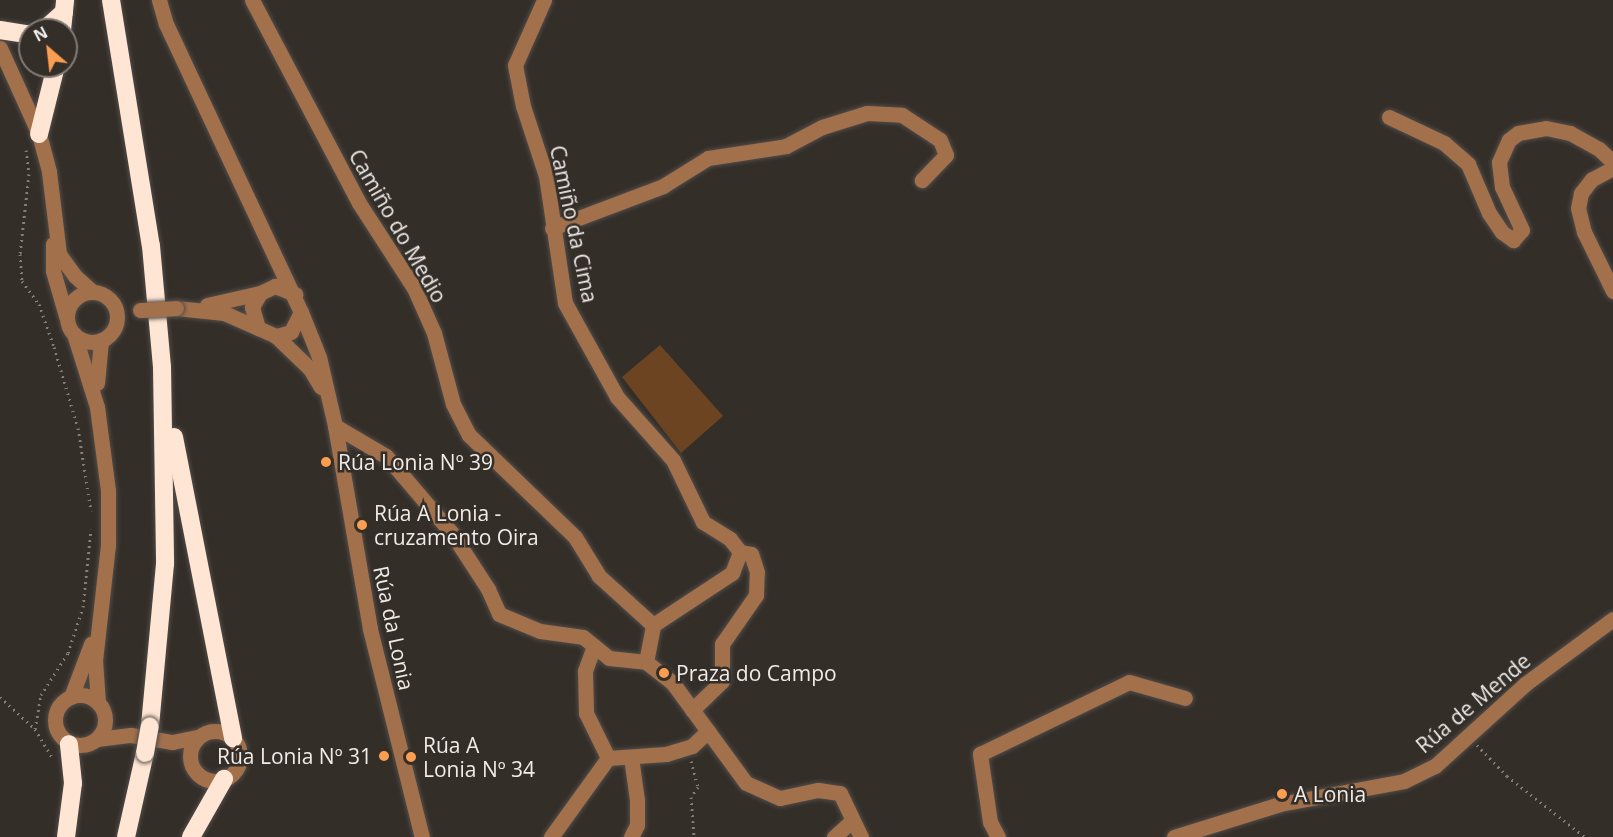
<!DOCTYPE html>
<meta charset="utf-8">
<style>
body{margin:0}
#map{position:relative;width:1613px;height:837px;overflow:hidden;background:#342e29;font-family:"Open Sans",sans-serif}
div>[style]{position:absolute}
.green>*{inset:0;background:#6d4422}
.path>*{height:3px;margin-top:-1.5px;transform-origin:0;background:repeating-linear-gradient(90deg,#837e7a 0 1.5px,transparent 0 6px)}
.roads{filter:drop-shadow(0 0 2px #524c48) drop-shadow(0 0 2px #524c48)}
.minor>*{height:15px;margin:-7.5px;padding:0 7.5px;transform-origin:7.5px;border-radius:7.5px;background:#a2714c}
.minor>.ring{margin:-7.5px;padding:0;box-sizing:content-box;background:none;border:15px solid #a2714c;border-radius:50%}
.highway>*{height:18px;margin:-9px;padding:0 9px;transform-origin:9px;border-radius:9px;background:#ffe6d4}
.bridges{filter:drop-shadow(0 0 2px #524c48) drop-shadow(0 0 2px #524c48)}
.minor-bridge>*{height:15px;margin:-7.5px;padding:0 7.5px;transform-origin:7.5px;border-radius:7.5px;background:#a2714c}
.highway-bridge>*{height:18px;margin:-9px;padding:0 9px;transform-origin:9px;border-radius:9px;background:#ffe6d4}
.dots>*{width:16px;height:16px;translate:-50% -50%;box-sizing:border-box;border:3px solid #342e29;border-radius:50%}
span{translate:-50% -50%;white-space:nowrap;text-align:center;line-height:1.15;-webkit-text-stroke:5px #342e29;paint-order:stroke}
.street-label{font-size:21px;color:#efebe8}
.poi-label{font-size:21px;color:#efebe8}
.left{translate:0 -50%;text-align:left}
.right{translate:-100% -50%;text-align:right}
.north{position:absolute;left:18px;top:18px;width:60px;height:60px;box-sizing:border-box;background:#342e29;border:2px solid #7f7a75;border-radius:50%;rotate:332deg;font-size:16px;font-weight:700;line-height:24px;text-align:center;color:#efebe8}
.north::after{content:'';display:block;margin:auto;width:21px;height:27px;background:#fb9e51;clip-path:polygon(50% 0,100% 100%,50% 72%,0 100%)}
</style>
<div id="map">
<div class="green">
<div style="clip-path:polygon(660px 345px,723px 416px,681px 453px,622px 377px)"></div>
</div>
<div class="path">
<div style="left:26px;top:150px;width:24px;rotate:83deg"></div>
<div style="left:29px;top:174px;width:81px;rotate:96.4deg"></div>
<div style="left:20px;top:254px;width:27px;rotate:86deg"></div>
<div style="left:22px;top:281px;width:29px;rotate:54deg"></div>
<div style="left:39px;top:304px;width:46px;rotate:70.8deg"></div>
<div style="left:54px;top:347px;width:84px;rotate:73.5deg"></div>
<div style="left:78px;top:428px;width:84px;rotate:81.1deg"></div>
<div style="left:0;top:697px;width:47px;rotate:42.4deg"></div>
<div style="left:35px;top:729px;width:35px;rotate:59deg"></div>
<div style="left:35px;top:729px;width:35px;rotate:-80deg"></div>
<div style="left:41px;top:695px;width:50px;rotate:-57.3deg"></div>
<div style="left:68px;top:653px;width:48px;rotate:-71.9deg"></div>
<div style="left:83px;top:607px;width:78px;rotate:-84.1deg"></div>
<div style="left:1477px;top:745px;width:43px;rotate:45.9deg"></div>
<div style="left:1507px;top:776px;width:99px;rotate:38deg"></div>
<div style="left:691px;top:761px;width:27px;rotate:75deg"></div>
<div style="left:698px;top:787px;width:12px;rotate:125deg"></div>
<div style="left:691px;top:797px;width:40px;rotate:85.7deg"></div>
</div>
<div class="roads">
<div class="minor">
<div style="left:159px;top:0;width:25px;rotate:74deg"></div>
<div style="left:166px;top:24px;width:318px;rotate:64.9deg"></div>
<div style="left:301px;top:312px;width:22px;rotate:117deg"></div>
<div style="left:291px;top:332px;width:16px;rotate:165deg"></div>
<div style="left:276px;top:336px;width:57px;rotate:-156.1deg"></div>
<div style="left:224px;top:313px;width:48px;rotate:-174.1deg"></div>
<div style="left:252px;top:0;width:229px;rotate:62.2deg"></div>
<div style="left:359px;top:203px;width:101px;rotate:57.1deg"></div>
<div style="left:414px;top:288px;width:49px;rotate:66deg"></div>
<div style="left:434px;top:333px;width:73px;rotate:75deg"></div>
<div style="left:453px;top:404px;width:35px;rotate:63deg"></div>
<div style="left:469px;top:435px;width:147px;rotate:43.9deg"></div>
<div style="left:575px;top:537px;width:46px;rotate:58.4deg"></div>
<div style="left:599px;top:576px;width:73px;rotate:42.2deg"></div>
<div style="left:544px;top:0;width:71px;rotate:114deg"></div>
<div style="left:515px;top:65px;width:42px;rotate:79deg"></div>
<div style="left:523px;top:106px;width:74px;rotate:71.8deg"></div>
<div style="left:546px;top:176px;width:128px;rotate:81.5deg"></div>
<div style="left:565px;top:303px;width:107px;rotate:61deg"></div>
<div style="left:617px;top:397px;width:84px;rotate:48.4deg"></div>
<div style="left:673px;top:460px;width:69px;rotate:64.2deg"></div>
<div style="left:703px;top:522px;width:32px;rotate:32deg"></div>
<div style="left:730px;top:539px;width:16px;rotate:52deg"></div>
<div style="left:0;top:48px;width:94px;rotate:65.6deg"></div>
<div style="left:39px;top:134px;width:39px;rotate:75deg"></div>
<div style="left:49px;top:172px;width:83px;rotate:83deg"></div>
<div style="left:59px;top:254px;width:27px;rotate:54deg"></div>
<div style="left:75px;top:276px;width:24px;rotate:42deg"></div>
<div style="left:1389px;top:117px;width:61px;rotate:25.3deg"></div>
<div style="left:1444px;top:143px;width:32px;rotate:41deg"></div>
<div style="left:1468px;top:164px;width:53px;rotate:66.8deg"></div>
<div style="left:1489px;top:213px;width:23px;rotate:56deg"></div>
<div style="left:1502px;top:232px;width:14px;rotate:36deg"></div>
<div style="left:1513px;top:240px;width:13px;rotate:-48deg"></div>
<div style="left:1522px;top:230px;width:47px;rotate:-114.9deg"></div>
<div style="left:1502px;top:187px;width:25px;rotate:-97deg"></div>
<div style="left:1499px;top:162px;width:24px;rotate:-66deg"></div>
<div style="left:1509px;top:140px;width:11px;rotate:-38deg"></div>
<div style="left:1518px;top:133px;width:28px;rotate:-10deg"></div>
<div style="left:1546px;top:128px;width:25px;rotate:12deg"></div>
<div style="left:1570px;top:133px;width:33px;rotate:29deg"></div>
<div style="left:1599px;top:149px;width:19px;rotate:43deg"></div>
<div style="left:1613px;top:168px;width:24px;rotate:152deg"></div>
<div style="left:1592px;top:179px;width:18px;rotate:128deg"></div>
<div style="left:1581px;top:193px;width:15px;rotate:101deg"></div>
<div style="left:1578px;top:208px;width:25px;rotate:76deg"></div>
<div style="left:1584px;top:232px;width:66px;rotate:63.8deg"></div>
<div style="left:552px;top:228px;width:119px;rotate:-20.7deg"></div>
<div style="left:663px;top:186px;width:53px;rotate:-31.9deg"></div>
<div style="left:708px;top:158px;width:79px;rotate:-8.7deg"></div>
<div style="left:786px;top:146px;width:41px;rotate:-27.8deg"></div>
<div style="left:822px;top:127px;width:47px;rotate:-17.3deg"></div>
<div style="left:867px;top:113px;width:35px;rotate:3deg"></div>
<div style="left:902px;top:115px;width:45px;rotate:33.3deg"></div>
<div style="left:940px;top:140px;width:16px;rotate:68deg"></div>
<div style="left:946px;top:155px;width:35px;rotate:134deg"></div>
<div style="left:53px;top:244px;width:27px;rotate:90deg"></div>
<div style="left:53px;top:271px;width:47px;rotate:73.9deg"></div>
<div class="ring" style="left:67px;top:292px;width:35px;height:35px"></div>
<div style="left:207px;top:305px;width:54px;rotate:-12.8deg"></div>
<div style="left:301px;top:312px;width:48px;rotate:68.2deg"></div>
<div style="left:319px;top:357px;width:71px;rotate:76.9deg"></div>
<div style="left:335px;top:426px;width:206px;rotate:80.2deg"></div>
<div style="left:370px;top:629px;width:214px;rotate:76deg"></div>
<div style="left:258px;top:328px;width:22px;rotate:-106deg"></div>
<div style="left:252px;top:307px;width:16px;rotate:-60deg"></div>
<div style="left:260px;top:293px;width:17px;rotate:-25deg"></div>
<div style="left:275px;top:286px;width:22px;rotate:22deg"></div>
<div style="left:74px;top:334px;width:77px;rotate:72.5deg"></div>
<div style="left:97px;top:407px;width:85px;rotate:82.5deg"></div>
<div style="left:108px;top:491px;width:54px;rotate:90deg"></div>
<div style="left:108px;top:545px;width:116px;rotate:96.4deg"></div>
<div style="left:95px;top:660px;width:43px;rotate:86deg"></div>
<div style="left:276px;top:336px;width:47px;rotate:44.1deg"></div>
<div style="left:310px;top:369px;width:21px;rotate:59deg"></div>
<div style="left:97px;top:383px;width:42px;rotate:-84.6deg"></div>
<div style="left:335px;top:426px;width:59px;rotate:30.5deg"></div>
<div style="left:386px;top:456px;width:100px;rotate:49.5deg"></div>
<div style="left:451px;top:532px;width:68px;rotate:57deg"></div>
<div style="left:488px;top:589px;width:27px;rotate:66deg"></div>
<div style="left:499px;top:614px;width:44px;rotate:22.5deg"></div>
<div style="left:540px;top:631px;width:43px;rotate:7.9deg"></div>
<div style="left:583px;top:637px;width:33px;rotate:39deg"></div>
<div style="left:609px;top:658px;width:37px;rotate:6deg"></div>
<div style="left:594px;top:646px;width:27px;rotate:110deg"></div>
<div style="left:585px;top:671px;width:42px;rotate:88.6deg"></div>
<div style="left:586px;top:713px;width:50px;rotate:63.9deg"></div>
<div style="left:646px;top:662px;width:33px;rotate:38deg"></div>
<div style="left:672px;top:682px;width:125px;rotate:53.8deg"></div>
<div style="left:746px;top:783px;width:37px;rotate:24deg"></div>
<div style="left:780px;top:798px;width:39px;rotate:-12deg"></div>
<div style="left:818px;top:790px;width:22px;rotate:8deg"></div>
<div style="left:840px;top:793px;width:49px;rotate:64.5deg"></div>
<div style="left:646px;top:662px;width:38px;rotate:-79deg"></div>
<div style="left:653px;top:625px;width:95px;rotate:-33.4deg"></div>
<div style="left:732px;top:573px;width:22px;rotate:-69deg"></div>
<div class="ring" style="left:55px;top:695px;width:35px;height:35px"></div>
<div style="left:71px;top:697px;width:57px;rotate:-69.3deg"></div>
<div style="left:692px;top:710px;width:42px;rotate:-44deg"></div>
<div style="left:722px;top:681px;width:37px;rotate:-90deg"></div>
<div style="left:722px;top:644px;width:60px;rotate:-55.2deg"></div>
<div style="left:756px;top:595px;width:23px;rotate:-88deg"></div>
<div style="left:757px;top:572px;width:19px;rotate:-108deg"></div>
<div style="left:751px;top:554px;width:11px;rotate:-170deg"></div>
<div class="ring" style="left:190px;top:731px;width:35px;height:35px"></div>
<div style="left:97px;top:739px;width:34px;rotate:-7deg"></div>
<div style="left:131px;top:735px;width:42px;rotate:9.7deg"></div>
<div style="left:172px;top:742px;width:25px;rotate:-11deg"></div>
<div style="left:631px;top:757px;width:43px;rotate:82.1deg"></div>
<div style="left:637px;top:800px;width:25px;rotate:90deg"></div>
<div style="left:637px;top:825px;width:13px;rotate:117deg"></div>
<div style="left:551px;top:837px;width:97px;rotate:-54.2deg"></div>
<div style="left:608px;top:758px;width:58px;rotate:-3.9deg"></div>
<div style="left:666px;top:754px;width:27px;rotate:-17deg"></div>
<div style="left:692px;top:746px;width:22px;rotate:-43deg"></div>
<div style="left:834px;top:837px;width:25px;rotate:-42deg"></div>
<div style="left:998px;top:837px;width:17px;rotate:-118deg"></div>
<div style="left:990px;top:822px;width:69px;rotate:-98.4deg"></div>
<div style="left:980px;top:754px;width:165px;rotate:-25.8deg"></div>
<div style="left:1129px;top:682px;width:58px;rotate:15.9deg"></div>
<div style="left:1174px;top:837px;width:111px;rotate:-17.3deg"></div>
<div style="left:1280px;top:804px;width:126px;rotate:-10.5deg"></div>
<div style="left:1404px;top:781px;width:34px;rotate:-26deg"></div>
<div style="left:1435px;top:766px;width:122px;rotate:-42.3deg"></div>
<div style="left:1525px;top:684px;width:109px;rotate:-36.5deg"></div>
</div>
<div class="highway">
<div style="left:111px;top:0;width:249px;rotate:80.8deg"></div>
<div style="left:151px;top:246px;width:121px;rotate:84.8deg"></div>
<div style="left:162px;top:367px;width:197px;rotate:89.1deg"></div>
<div style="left:165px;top:564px;width:163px;rotate:95.3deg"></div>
<div style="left:0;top:30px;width:30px;rotate:9deg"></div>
<div style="left:44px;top:30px;width:27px;rotate:-42deg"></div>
<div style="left:62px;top:30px;width:30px;rotate:-84deg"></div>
<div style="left:39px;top:134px;width:70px;rotate:-76deg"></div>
<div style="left:174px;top:437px;width:307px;rotate:78.9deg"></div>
<div style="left:66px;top:837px;width:54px;rotate:-82.6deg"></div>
<div style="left:73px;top:783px;width:39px;rotate:-96deg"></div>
<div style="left:126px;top:837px;width:86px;rotate:-77.3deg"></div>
<div style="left:191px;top:837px;width:67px;rotate:-60.4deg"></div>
</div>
</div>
<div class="bridges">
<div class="minor-bridge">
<div style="left:140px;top:310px;width:36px;rotate:-3deg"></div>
</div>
<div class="highway-bridge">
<div style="left:145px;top:753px;width:27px;rotate:-80deg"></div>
</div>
</div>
<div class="dots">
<div style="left:326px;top:462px;background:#fb9e51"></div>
<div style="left:362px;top:525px;background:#fb9e51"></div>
<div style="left:664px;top:673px;background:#fb9e51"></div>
<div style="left:384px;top:756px;background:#fb9e51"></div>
<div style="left:411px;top:757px;background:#fb9e51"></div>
<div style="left:1282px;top:794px;background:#fb9e51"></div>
</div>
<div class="street-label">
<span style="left:574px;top:224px;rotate:78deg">Camiño da Cima</span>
<span style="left:398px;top:226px;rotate:60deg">Camiño do Medio</span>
<span style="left:394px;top:628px;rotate:78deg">Rúa da Lonia</span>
<span style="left:1473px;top:703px;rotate:-40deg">Rúa de Mende</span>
</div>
<div class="poi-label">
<span class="left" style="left:338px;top:462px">Rúa Lonia Nº 39</span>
<span class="left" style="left:374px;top:525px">Rúa A Lonia -<br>cruzamento Oira</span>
<span class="left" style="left:676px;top:673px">Praza do Campo</span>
<span class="left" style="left:423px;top:757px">Rúa A<br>Lonia Nº 34</span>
<span class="right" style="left:372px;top:756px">Rúa Lonia Nº 31</span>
<span class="left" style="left:1294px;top:794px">A Lonia</span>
</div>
<div class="north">N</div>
</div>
